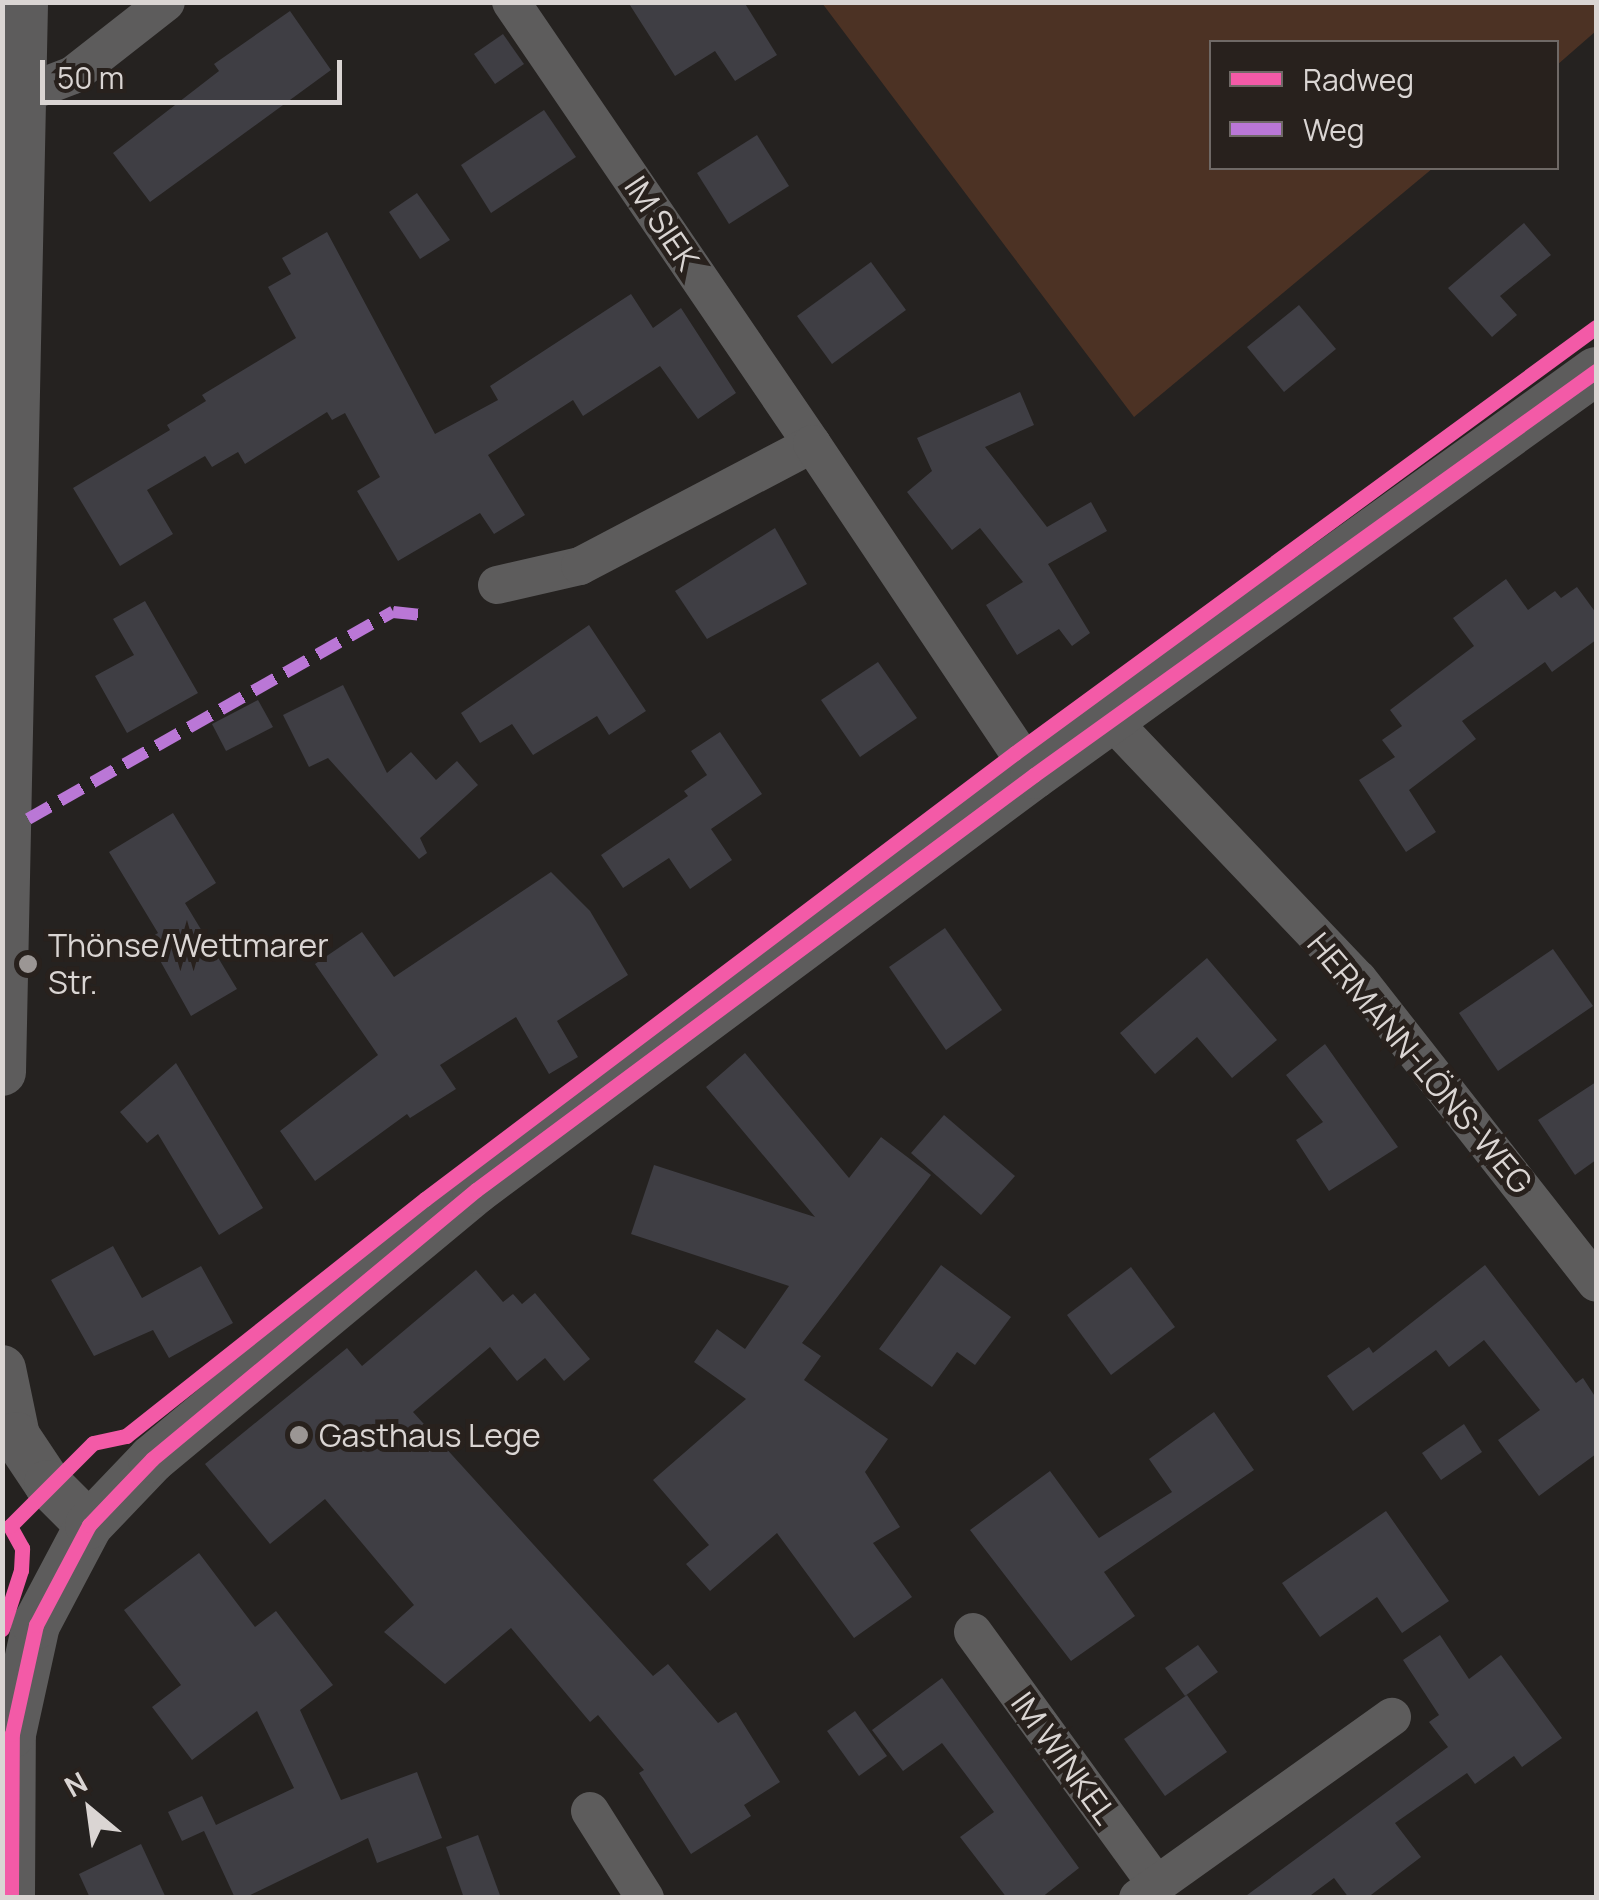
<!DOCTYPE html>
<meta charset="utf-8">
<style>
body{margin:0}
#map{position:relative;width:1599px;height:1900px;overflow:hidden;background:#252220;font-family:Manrope,sans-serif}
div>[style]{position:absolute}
.green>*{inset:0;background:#4c3224}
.building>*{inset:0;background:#3f3e44}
.minor>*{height:38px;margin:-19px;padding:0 19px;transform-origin:19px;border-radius:19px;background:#5d5c5c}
.tertiary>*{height:48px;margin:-24px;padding:0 24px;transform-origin:24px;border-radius:24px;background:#5d5c5c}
.quiet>*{height:12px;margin-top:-6px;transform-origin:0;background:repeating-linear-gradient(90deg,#ba77d6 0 25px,transparent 0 37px)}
.cycleway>*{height:15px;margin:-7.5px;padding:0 7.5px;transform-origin:7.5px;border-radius:7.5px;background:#f35aa7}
.dots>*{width:28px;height:28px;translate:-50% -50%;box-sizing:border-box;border:5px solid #28211d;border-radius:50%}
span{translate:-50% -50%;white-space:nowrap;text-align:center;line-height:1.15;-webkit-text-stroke:10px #28211d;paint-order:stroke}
.street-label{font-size:32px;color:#dad5d3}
.poi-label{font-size:32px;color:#dad5d3}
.left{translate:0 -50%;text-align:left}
.frame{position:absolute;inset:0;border:5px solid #dad5d3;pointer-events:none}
.legend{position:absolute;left:1209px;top:40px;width:350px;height:130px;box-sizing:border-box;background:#28211d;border:2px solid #6f6966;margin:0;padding:12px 18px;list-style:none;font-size:30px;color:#dad5d3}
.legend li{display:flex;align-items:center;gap:20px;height:50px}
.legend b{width:50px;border:2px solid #6f6966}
.north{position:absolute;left:40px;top:1760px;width:100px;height:100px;-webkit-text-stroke:8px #28211d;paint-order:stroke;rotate:331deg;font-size:28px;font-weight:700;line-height:40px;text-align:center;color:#dad5d3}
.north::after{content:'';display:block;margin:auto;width:35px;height:45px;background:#dad5d3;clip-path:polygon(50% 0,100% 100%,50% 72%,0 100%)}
.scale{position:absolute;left:40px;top:60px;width:302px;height:45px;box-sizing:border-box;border:5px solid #dad5d3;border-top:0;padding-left:12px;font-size:30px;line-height:35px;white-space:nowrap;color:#dad5d3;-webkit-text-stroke:8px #28211d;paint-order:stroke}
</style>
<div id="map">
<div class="green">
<div style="clip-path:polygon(1594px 3px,1596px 31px,1557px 65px,1556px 42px,1212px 42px,1212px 168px,1433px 168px,1134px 417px,822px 3px)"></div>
</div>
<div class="building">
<div style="clip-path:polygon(628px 2px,744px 2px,777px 55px,735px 81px,715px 51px,675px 76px)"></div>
<div style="clip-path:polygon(290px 11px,331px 70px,150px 202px,113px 153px,219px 71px,214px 64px)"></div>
<div style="clip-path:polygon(503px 34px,524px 64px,495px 84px,474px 54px)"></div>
<div style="clip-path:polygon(544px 110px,576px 157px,491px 213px,461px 165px)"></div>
<div style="clip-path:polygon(757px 135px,789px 186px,729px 224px,697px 173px)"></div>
<div style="clip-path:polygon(417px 193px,450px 240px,420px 259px,389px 212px)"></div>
<div style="clip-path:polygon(1524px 223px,1551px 255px,1500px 296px,1517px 315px,1492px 337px,1448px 288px)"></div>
<div style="clip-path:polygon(327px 232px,435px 434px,498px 400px,490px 386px,631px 294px,653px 328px,681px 308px,736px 393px,698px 419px,660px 366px,583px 416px,573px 400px,488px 455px,525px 515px,494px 534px,480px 513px,398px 561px,357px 491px,380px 477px,345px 413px,332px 420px,327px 412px,245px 464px,238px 452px,212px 467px,205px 456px,147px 490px,173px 534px,120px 566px,73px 488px,170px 430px,167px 425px,206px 401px,202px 395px,296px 338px,268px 287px,291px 274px,282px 258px)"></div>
<div style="clip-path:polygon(871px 262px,906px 310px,832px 364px,797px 316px)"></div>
<div style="clip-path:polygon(1299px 305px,1336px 349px,1284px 392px,1247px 347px)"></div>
<div style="clip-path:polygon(1020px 392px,1034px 425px,985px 447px,1047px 527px,1091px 502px,1107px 531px,1048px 564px,1090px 633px,1072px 646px,1059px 629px,1017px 655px,986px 605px,1023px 582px,980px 528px,952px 550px,907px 492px,932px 471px,917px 438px)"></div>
<div style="clip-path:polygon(775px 528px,807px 584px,707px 639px,675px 591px)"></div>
<div style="clip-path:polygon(1506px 579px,1528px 610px,1555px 591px,1561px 598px,1577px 587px,1596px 613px,1596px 640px,1552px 672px,1545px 662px,1462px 721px,1476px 739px,1409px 790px,1436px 832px,1406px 852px,1359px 780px,1395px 757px,1382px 740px,1402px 726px,1390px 710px,1474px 646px,1453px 618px)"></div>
<div style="clip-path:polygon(145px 601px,198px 693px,127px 733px,95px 676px,134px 655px,113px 619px)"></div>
<div style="clip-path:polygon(589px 625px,646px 711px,609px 735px,597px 716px,533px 755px,512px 724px,480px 743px,461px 713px)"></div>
<div style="clip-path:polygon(878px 662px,917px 718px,860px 757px,821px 700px)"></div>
<div style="clip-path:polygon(343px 685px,387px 773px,411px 752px,436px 780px,457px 761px,478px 785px,420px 838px,427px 853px,419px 859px,328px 758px,309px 767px,283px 715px)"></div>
<div style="clip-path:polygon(258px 700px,273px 727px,226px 751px,212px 724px)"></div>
<div style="clip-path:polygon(720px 732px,762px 794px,711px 829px,732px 860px,690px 889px,669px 858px,623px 888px,601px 855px,688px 796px,684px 791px,707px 775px,691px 751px)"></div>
<div style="clip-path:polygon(173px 813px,216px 883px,185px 903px,237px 989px,191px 1016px,148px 939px,158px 933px,109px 852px)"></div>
<div style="clip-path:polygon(551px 872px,590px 911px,628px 975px,557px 1021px,578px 1057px,549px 1074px,516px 1017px,440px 1065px,456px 1089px,410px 1118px,407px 1114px,315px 1181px,280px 1131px,378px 1055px,315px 964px,362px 932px,394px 977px)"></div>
<div style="clip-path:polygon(945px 928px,1002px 1010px,946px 1050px,889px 967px)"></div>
<div style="clip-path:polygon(1553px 949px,1593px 1006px,1498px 1071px,1459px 1013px)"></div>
<div style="clip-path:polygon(1207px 958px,1277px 1040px,1232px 1078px,1197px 1037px,1155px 1074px,1120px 1033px)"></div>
<div style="clip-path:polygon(1325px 1044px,1398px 1147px,1329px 1191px,1296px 1140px,1323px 1122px,1286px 1075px)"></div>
<div style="clip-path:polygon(745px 1053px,849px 1178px,881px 1137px,931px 1175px,802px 1343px,821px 1356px,804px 1380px,888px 1439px,865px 1472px,900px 1527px,873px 1543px,912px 1597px,854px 1638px,777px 1533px,710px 1591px,686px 1564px,709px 1545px,653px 1480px,746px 1399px,694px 1362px,717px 1329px,745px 1349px,789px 1286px,631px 1234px,654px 1165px,815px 1217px,706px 1087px)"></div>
<div style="clip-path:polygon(176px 1063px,263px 1208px,219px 1235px,158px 1134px,147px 1143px,120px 1112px)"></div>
<div style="clip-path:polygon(1596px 1082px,1596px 1160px,1575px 1175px,1538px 1120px)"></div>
<div style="clip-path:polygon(944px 1115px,1015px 1176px,981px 1215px,911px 1153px)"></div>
<div style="clip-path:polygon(113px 1246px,142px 1298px,201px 1266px,233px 1323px,169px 1358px,153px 1330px,94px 1356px,51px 1280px)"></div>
<div style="clip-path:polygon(941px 1265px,1011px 1317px,975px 1365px,957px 1352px,932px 1387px,879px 1349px)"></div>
<div style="clip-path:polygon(1485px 1265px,1576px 1383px,1583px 1378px,1596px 1398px,1596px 1454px,1539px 1496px,1498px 1440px,1540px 1410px,1484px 1340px,1449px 1367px,1436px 1350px,1353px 1411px,1327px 1376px,1369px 1347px,1373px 1353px)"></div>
<div style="clip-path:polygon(1131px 1267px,1175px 1327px,1111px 1375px,1067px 1315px)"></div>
<div style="clip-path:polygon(476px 1270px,503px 1302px,513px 1294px,522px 1304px,535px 1293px,590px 1359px,564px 1381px,545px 1358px,517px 1381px,490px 1347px,413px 1412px,653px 1676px,668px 1664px,718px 1723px,736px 1712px,780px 1782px,744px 1805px,751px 1816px,691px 1854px,639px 1773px,644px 1770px,598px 1715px,590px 1722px,511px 1628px,445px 1684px,384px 1632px,414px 1605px,325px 1499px,270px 1544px,205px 1464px,347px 1348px,362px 1366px)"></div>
<div style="clip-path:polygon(1214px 1412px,1254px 1470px,1104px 1572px,1135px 1616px,1071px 1661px,970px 1530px,1050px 1471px,1099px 1538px,1172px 1492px,1149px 1459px)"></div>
<div style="clip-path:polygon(1464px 1424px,1482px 1452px,1441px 1480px,1422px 1453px)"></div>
<div style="clip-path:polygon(1386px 1511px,1449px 1601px,1402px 1633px,1377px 1597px,1320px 1637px,1282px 1583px)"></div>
<div style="clip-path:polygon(199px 1553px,255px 1627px,276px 1611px,333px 1685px,300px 1710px,341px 1800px,417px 1772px,442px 1838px,377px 1863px,368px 1838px,244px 1898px,235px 1898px,204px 1831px,182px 1841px,168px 1812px,202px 1796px,216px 1825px,294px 1788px,257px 1711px,192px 1760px,152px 1707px,181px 1685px,124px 1610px)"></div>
<div style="clip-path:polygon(1440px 1635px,1469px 1679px,1501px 1655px,1562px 1738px,1522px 1767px,1514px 1756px,1475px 1784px,1467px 1773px,1395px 1823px,1421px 1857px,1367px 1898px,1349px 1898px,1334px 1878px,1307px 1898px,1243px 1898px,1448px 1747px,1429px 1722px,1439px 1715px,1403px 1660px)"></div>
<div style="clip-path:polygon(1198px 1645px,1218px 1672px,1185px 1696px,1165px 1668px)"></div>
<div style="clip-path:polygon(942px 1678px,1079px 1868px,1041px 1898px,1007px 1898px,960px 1837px,994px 1812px,942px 1743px,903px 1771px,872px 1730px)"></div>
<div style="clip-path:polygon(1187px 1695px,1227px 1752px,1165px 1796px,1124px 1739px)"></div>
<div style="clip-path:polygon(855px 1711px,887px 1756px,859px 1776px,827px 1731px)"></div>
<div style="clip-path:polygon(478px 1835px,501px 1898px,464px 1898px,446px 1847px)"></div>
<div style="clip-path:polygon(141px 1844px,166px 1898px,90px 1898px,79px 1874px)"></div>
</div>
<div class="minor">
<div style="left:511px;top:2px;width:535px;rotate:55.75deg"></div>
<div style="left:21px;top:95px;width:56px;rotate:-21deg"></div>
<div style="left:73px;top:75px;width:118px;rotate:-38.1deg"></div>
<div style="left:497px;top:585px;width:85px;rotate:-12.9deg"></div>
<div style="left:580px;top:566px;width:262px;rotate:-27.7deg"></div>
<div style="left:812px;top:444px;width:399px;rotate:56.2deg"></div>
<div style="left:1111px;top:720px;width:358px;rotate:46.4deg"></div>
<div style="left:1358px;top:979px;width:386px;rotate:51.9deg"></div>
<div style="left:973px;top:1632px;width:311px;rotate:54deg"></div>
<div style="left:590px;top:1811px;width:103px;rotate:57.7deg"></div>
<div style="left:1138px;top:1898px;width:312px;rotate:-35.5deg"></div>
</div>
<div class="tertiary">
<div style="left:2px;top:1072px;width:1070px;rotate:-88.82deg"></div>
<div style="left:2px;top:1369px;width:68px;rotate:78.2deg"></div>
<div style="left:16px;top:1436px;width:58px;rotate:56.3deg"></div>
<div style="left:48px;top:1484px;width:58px;rotate:45deg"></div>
<div style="left:11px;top:1898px;width:164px;rotate:-89.7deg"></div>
<div style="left:12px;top:1734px;width:112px;rotate:-77.6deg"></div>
<div style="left:36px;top:1625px;width:113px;rotate:-62.1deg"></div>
<div style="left:89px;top:1525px;width:91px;rotate:-46.3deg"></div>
<div style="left:152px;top:1459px;width:421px;rotate:-39.7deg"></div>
<div style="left:476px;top:1190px;width:695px;rotate:-36.64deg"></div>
<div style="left:1034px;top:775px;width:692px;rotate:-35.71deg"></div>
</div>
<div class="quiet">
<div style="left:28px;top:819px;width:420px;rotate:-29.6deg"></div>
<div style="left:393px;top:612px;width:30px;rotate:6deg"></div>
</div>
<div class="cycleway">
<div style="left:2px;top:1629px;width:62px;rotate:-72.1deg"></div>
<div style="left:21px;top:1570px;width:22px;rotate:-87deg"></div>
<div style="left:22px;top:1548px;width:25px;rotate:-119deg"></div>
<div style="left:10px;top:1526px;width:117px;rotate:-45deg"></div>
<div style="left:93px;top:1443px;width:34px;rotate:-12deg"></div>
<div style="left:126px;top:1436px;width:382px;rotate:-38.4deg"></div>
<div style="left:425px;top:1199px;width:740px;rotate:-37.09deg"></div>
<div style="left:1015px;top:753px;width:720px;rotate:-36.25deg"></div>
<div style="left:11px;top:1898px;width:164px;rotate:-89.7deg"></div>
<div style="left:12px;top:1734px;width:112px;rotate:-77.6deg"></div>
<div style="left:36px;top:1625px;width:113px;rotate:-62.1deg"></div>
<div style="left:89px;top:1525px;width:91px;rotate:-46.3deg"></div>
<div style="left:152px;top:1459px;width:421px;rotate:-39.7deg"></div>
<div style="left:476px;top:1190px;width:695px;rotate:-36.64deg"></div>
<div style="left:1034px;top:775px;width:692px;rotate:-35.71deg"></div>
</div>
<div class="dots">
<div style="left:28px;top:964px;background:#9b9694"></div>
<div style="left:299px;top:1435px;background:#9b9694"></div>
</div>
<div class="street-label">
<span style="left:662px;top:223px;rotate:56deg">IM SIEK</span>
<span style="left:1420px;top:1063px;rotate:50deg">HERMANN-LÖNS-WEG</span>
<span style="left:1064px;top:1758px;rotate:54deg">IM WINKEL</span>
</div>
<div class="poi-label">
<span class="left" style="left:48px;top:964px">Thönse/Wettmarer<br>Str.</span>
<span class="left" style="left:319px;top:1435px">Gasthaus Lege</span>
</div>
<div class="frame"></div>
<ul class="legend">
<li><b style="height:12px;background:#f35aa7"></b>Radweg</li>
<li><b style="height:12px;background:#ba77d6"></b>Weg</li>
</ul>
<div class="north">N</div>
<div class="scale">50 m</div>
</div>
